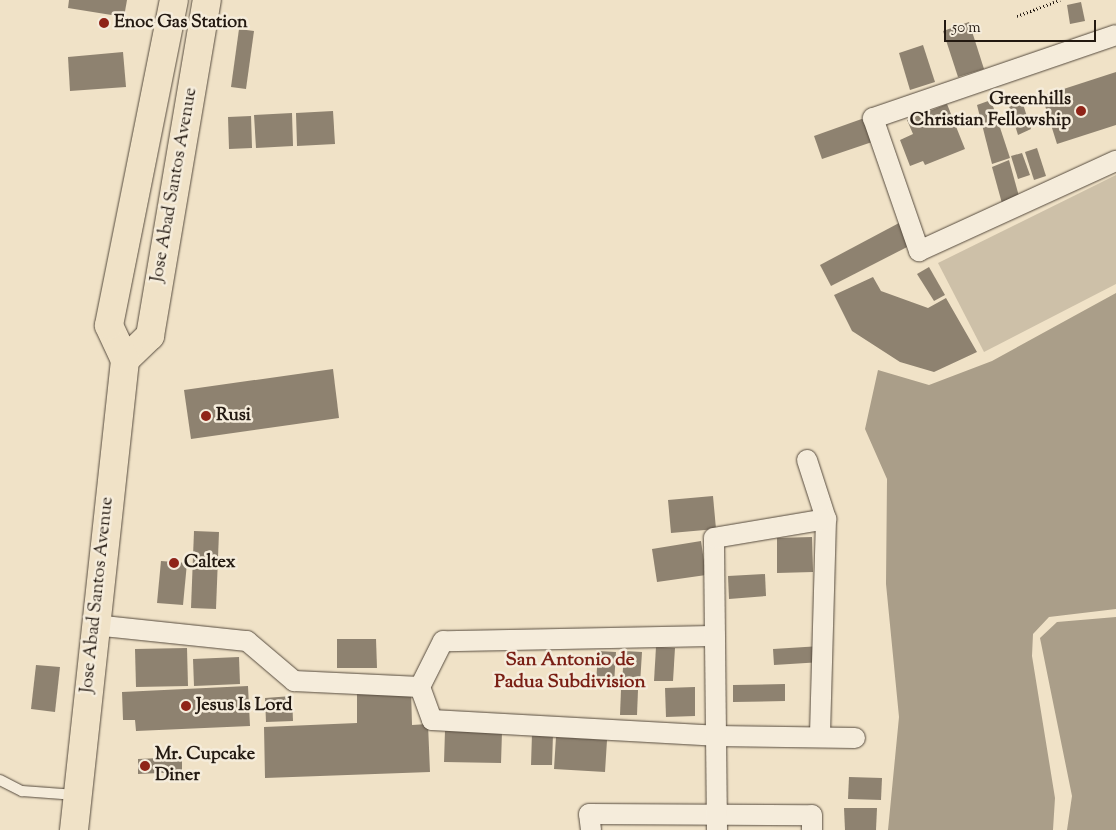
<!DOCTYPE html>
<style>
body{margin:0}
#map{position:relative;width:1116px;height:830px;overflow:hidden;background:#f0e2c7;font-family:"Sorts Mill Goudy",serif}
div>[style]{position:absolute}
.green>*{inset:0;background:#cdc0a8}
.water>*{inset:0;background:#aa9e89}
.building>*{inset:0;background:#8e8270}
.path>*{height:3px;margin-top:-1.5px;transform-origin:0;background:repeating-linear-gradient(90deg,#231911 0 1px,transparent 0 3.5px)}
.roads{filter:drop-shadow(0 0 1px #564b3e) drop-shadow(0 0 1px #564b3e)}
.lane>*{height:10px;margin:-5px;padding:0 5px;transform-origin:5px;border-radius:5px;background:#f5ecdb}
.street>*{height:20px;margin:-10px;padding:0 10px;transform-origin:10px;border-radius:10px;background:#f5ecdb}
.highway>*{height:28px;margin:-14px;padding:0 14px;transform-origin:14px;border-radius:14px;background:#f0e2c7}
.dots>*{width:14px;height:14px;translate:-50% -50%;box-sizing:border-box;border:2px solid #f5ecdb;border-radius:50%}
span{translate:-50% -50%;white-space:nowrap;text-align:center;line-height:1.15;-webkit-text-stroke:5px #f5ecdb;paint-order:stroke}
.poi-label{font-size:18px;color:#231911;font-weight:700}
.left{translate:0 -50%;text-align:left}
.right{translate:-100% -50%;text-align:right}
.street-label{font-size:18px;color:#231911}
.neighbourhood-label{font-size:19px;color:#7a1f14;font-weight:700}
.scale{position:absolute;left:944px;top:20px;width:152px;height:22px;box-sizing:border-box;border:2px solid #231911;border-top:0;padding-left:6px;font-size:15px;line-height:18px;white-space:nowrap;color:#231911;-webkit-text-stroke:4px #f5ecdb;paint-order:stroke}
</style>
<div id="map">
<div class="green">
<div style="clip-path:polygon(1116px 175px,1116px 284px,984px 352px,938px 263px)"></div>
</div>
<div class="water">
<div style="clip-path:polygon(1116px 293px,1116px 609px,1049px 617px,1033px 634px,1032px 656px,1055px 798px,1053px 830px,888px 830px,899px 717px,886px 584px,887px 479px,865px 429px,878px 370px,929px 385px,992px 361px)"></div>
<div style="clip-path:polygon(1116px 617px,1116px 830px,1067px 830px,1072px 796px,1040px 638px,1057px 622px)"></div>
</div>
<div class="building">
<div style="clip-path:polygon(69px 0,127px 0,124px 17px,68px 8px)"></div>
<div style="clip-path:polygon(1081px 2px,1085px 21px,1070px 24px,1067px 5px)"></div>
<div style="clip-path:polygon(969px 22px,984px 69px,958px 77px,943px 31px)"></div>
<div style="clip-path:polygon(239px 29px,254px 31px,246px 89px,231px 87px)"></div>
<div style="clip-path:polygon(923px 45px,935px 82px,910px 90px,899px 53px)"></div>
<div style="clip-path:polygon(123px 52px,126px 87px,70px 91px,68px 57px)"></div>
<div style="clip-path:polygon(1116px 72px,1116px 125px,1057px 144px,1042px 96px)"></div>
<div style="clip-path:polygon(1021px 98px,1031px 129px,1018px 135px,1008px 103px)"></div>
<div style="clip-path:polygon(991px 100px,1010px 158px,992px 164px,977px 105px)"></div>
<div style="clip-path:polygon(947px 104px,965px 149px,925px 165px,923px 161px,910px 166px,900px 140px,913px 134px,907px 120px)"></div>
<div style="clip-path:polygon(333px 111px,335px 144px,297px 146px,296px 113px)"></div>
<div style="clip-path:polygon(292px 113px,293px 146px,256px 148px,254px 115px)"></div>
<div style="clip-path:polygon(251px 116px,252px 148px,229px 149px,228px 117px)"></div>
<div style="clip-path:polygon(870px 116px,878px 140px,822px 159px,814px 136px)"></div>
<div style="clip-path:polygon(1037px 148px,1046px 176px,1034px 180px,1025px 152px)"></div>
<div style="clip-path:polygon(1022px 153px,1030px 175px,1018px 179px,1011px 156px)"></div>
<div style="clip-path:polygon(1009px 160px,1020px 200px,1003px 207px,992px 167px)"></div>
<div style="clip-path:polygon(899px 223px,911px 245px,831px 286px,820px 265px)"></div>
<div style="clip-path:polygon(929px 267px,945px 295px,934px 301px,917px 274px)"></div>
<div style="clip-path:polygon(873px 277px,881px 291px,928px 308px,946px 298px,977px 352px,934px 372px,900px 362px,852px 331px,834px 295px)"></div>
<div style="clip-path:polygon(333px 369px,339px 418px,191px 439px,184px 390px)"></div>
<div style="clip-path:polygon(713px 496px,716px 529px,671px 533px,668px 500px)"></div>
<div style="clip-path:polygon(194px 531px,219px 532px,216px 609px,191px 608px)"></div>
<div style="clip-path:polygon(812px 537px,813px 572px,777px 573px,777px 538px)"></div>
<div style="clip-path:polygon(701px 541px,706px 575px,657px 582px,652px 549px)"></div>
<div style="clip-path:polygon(161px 561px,187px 563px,183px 605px,157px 603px)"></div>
<div style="clip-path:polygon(765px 574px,766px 596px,729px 599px,728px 576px)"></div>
<div style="clip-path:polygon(337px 639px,376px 639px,377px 668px,337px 668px)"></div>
<div style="clip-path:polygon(821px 646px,822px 662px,774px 665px,773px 649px)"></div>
<div style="clip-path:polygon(656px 647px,675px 648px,673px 681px,654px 681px)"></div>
<div style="clip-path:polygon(187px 648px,188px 686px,136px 687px,135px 649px)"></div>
<div style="clip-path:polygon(598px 651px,616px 652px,614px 684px,596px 685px)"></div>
<div style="clip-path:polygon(624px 651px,642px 652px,640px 684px,622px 685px)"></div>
<div style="clip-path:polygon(239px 657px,240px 684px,194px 686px,193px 659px)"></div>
<div style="clip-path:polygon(36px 665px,60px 667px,55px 712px,31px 709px)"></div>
<div style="clip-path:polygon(785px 684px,785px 701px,733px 702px,733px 685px)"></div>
<div style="clip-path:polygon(248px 686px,250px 726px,136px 731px,135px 720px,123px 720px,122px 692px)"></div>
<div style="clip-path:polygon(695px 687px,695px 716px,666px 717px,665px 688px)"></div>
<div style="clip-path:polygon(411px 689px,412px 725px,428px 724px,430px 772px,265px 778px,264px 727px,357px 723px,357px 691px)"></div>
<div style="clip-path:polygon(621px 690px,638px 690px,637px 715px,620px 715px)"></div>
<div style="clip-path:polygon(292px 696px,293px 721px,266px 722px,265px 698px)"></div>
<div style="clip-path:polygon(445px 731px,502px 732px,501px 763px,444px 762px)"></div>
<div style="clip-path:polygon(532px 734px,553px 734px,552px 765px,531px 765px)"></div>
<div style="clip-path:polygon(556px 737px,607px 740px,605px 772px,554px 769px)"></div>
<div style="clip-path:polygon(182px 757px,182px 772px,138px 774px,138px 759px)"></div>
<div style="clip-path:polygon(849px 777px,882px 778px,881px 800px,848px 799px)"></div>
<div style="clip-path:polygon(844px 808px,877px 808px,876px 830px,845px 830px)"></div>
</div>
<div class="path">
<div style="left:1017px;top:16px;width:46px;rotate:-20.4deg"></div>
</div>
<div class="roads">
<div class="lane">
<div style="left:0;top:780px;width:25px;rotate:27deg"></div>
<div style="left:22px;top:791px;width:54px;rotate:4.2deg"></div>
</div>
<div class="street">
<div style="left:1116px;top:35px;width:257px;rotate:161.1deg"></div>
<div style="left:873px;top:118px;width:141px;rotate:70.9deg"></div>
<div style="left:919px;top:251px;width:217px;rotate:-24.6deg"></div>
<div style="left:807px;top:460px;width:62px;rotate:72.1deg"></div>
<div style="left:826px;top:519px;width:218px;rotate:91.6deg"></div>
<div style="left:94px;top:625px;width:154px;rotate:6deg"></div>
<div style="left:247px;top:641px;width:62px;rotate:40.4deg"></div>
<div style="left:294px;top:681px;width:126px;rotate:2.7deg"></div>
<div style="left:715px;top:636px;width:272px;rotate:178.9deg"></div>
<div style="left:443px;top:641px;width:51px;rotate:116.6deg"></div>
<div style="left:420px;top:687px;width:35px;rotate:70deg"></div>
<div style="left:432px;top:720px;width:284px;rotate:3.2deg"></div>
<div style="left:716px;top:736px;width:139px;rotate:0.8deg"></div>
<div style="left:591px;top:830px;width:16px;rotate:-97deg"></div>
<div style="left:589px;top:814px;width:223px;rotate:0.3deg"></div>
<div style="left:812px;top:815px;width:15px;rotate:90deg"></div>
<div style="left:717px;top:830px;width:292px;rotate:-90.6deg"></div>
<div style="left:714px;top:538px;width:114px;rotate:-9.6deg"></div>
</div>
<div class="highway">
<div style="left:125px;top:360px;width:35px;rotate:-44deg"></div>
<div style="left:150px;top:336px;width:341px;rotate:-80.4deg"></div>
<div style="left:74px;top:830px;width:473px;rotate:-83.8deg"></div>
<div style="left:125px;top:360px;width:38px;rotate:-115deg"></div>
<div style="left:109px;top:325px;width:331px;rotate:-78.7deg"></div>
</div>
</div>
<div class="dots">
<div style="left:104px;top:23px;background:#8f2418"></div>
<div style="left:1081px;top:111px;background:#8f2418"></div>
<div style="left:206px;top:416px;background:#8f2418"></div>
<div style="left:174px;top:563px;background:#8f2418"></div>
<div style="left:186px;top:706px;background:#8f2418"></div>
<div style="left:145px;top:766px;background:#8f2418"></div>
</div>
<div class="poi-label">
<span class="left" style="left:114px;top:23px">Enoc Gas Station</span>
<span class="right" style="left:1071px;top:111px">Greenhills<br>Christian Fellowship</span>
<span class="left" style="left:216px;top:416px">Rusi</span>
<span class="left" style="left:184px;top:563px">Caltex</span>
<span class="left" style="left:196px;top:706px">Jesus Is Lord</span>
<span class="left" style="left:155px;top:766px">Mr. Cupcake<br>Diner</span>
</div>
<div class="street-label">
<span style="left:175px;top:185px;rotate:-80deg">Jose Abad Santos Avenue</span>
<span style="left:98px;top:595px;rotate:-84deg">Jose Abad Santos Avenue</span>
</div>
<div class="neighbourhood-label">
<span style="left:570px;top:672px">San Antonio de<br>Padua Subdivision</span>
</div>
<div class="scale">50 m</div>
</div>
